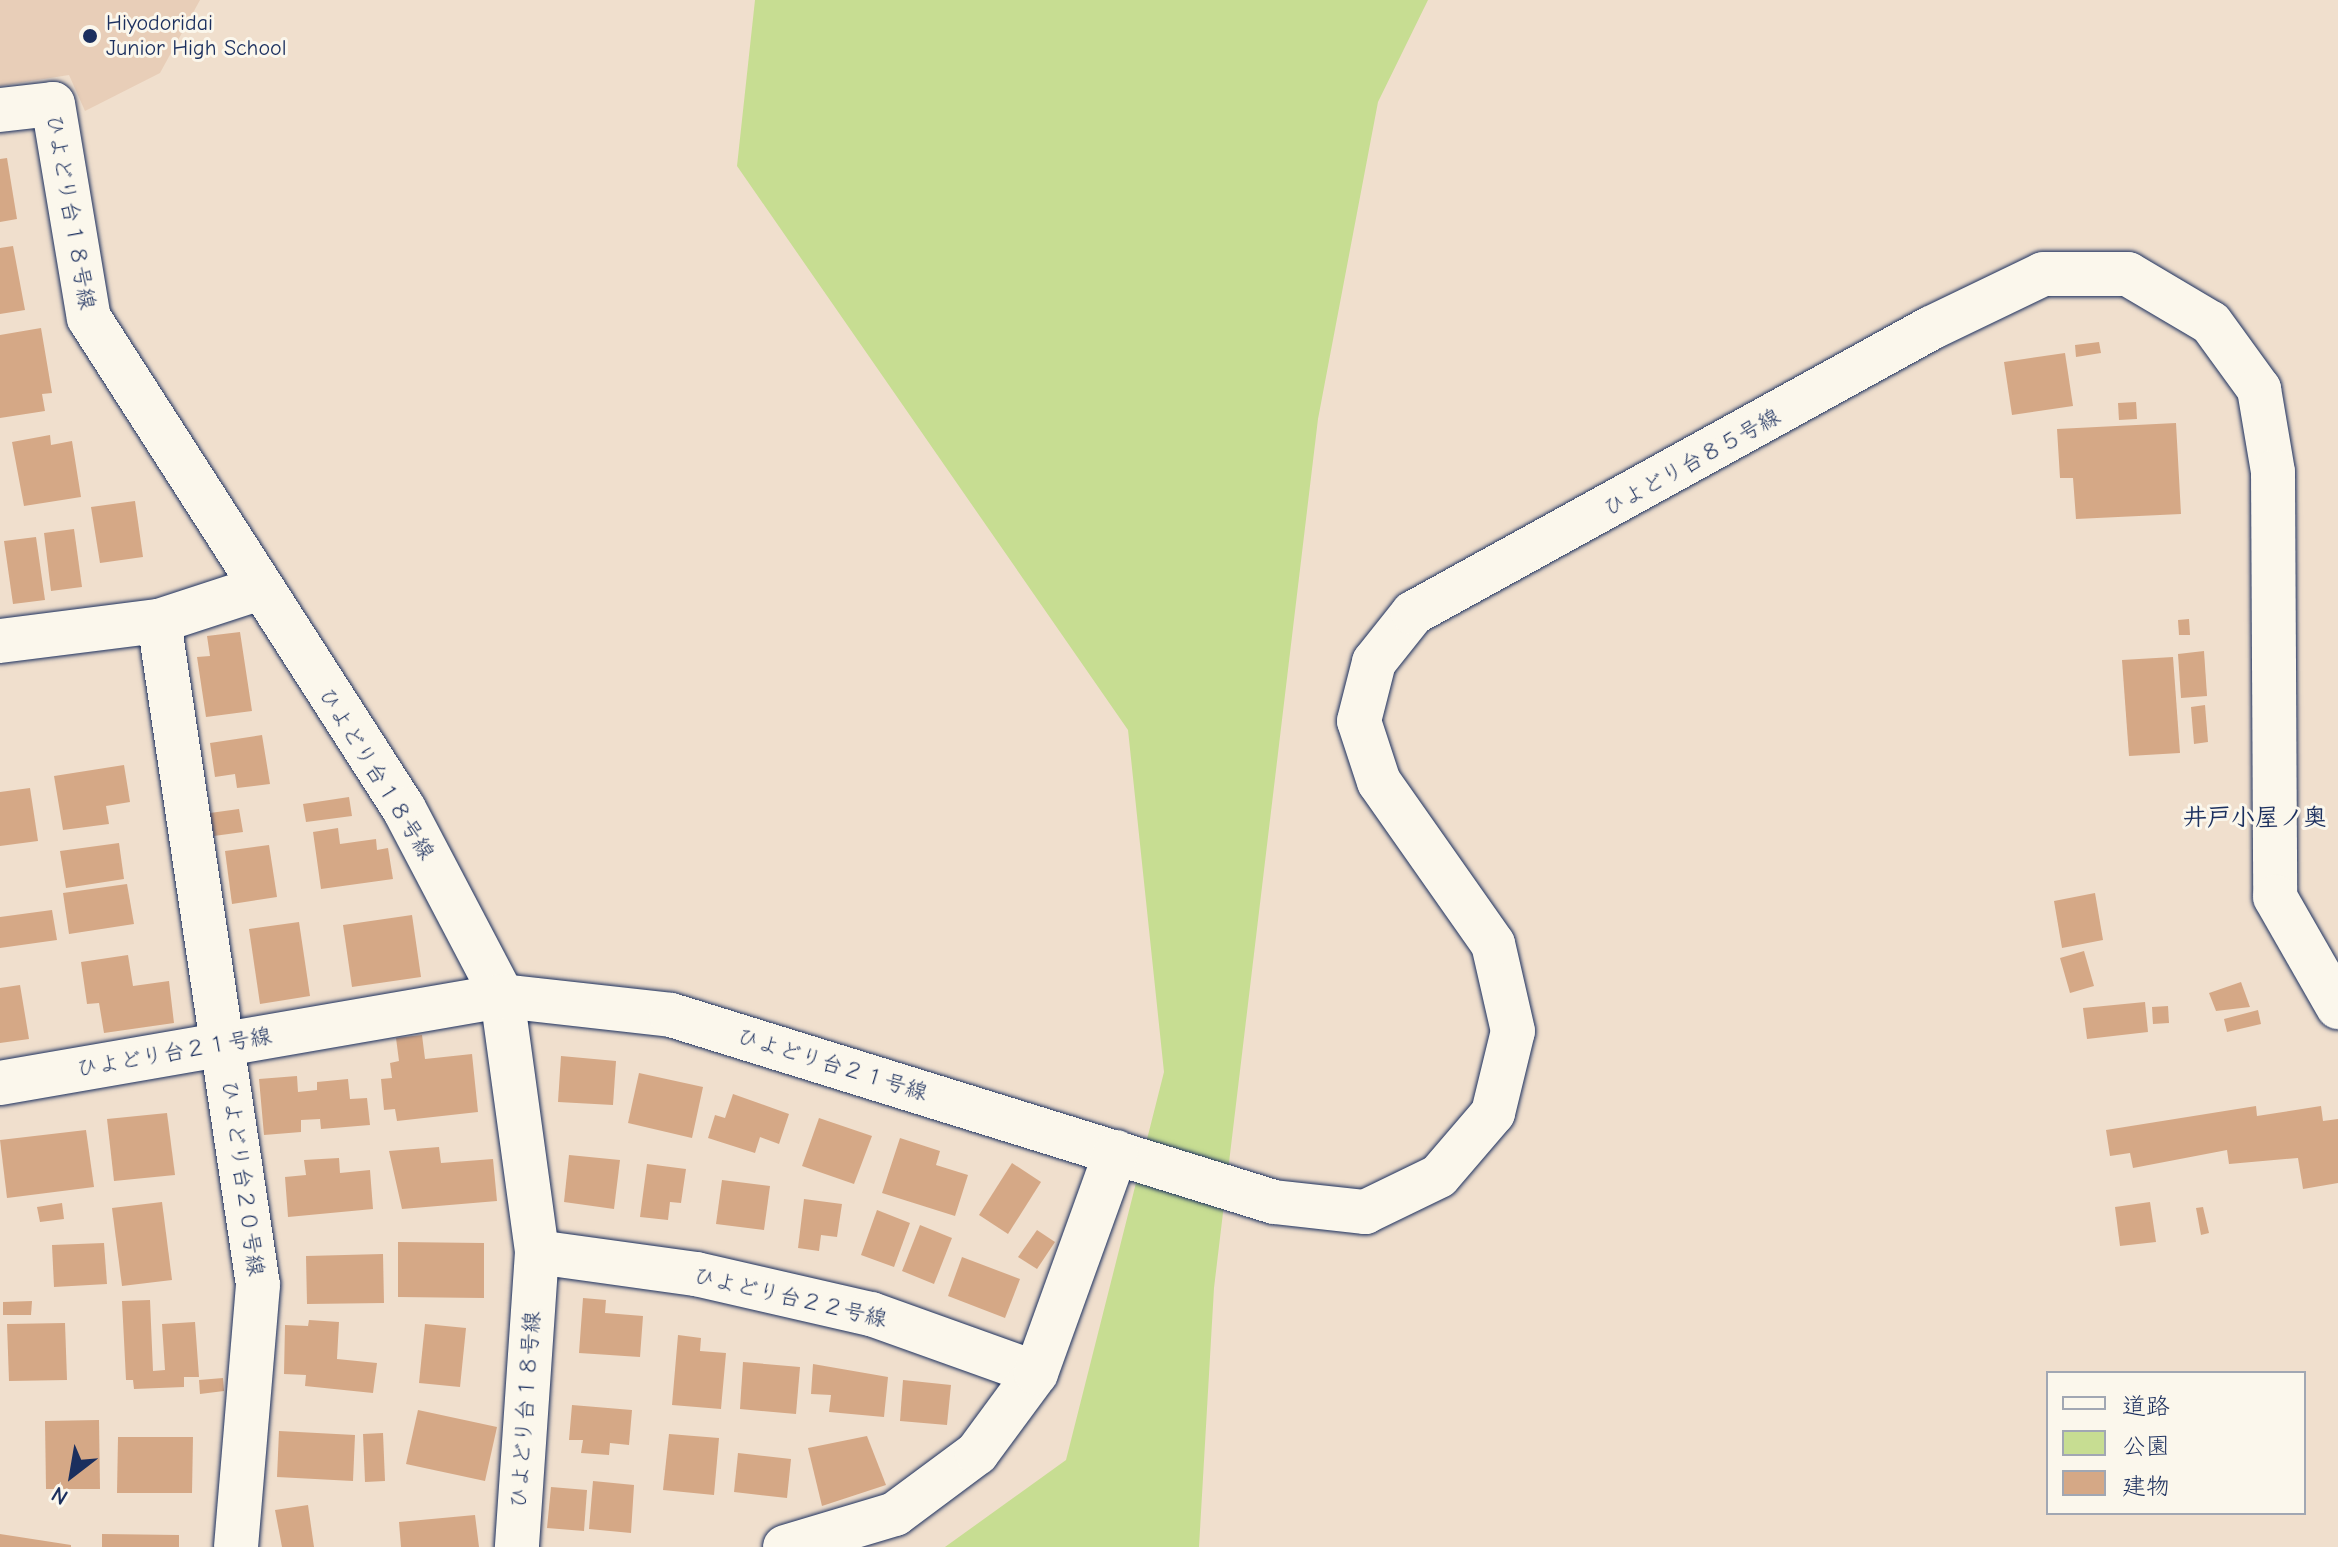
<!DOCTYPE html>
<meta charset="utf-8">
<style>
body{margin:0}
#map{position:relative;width:2338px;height:1547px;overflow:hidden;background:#f0dfcd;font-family:"Comic Neue","Klee One",sans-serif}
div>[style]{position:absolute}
.built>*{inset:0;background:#e8ceb8}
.green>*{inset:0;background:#c7dd92}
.building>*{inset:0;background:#d5a886}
.roads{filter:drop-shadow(0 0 2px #1b2f5e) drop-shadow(0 0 2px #1b2f5e)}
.street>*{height:44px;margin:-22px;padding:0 22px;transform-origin:22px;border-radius:22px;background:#fbf7ec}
.dots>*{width:22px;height:22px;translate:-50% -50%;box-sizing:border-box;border:4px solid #fbf7ec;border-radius:50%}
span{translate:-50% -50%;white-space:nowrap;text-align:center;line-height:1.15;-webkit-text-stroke:6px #fbf7ec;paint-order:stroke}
.poi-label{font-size:22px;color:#1b2f5e}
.left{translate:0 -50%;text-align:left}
.street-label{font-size:22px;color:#1b2f5e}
.neighbourhood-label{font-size:24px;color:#1b2f5e;font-weight:700}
.legend{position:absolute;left:2046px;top:1371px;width:260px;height:144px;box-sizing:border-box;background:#fbf7ec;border:2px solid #a1a7b3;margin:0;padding:10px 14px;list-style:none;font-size:24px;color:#1b2f5e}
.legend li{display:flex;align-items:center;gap:16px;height:40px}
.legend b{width:40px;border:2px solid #a1a7b3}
.north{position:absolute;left:32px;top:1435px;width:80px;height:80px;-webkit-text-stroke:6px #fbf7ec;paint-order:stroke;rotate:211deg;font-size:22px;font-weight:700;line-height:32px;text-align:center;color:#1b2f5e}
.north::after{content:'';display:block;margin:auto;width:28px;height:36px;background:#1b2f5e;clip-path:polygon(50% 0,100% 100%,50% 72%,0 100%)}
</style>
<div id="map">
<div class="built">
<div style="clip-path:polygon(0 0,200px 0,160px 73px,85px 111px,69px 75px,0 86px)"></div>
</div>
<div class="green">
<div style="clip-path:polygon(755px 0,1428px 0,1378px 102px,1318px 419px,1214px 1288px,1199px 1547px,945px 1547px,1066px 1460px,1164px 1072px,1128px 730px,737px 166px)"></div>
</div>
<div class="building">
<div style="clip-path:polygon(7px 158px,17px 219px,0 222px,0 159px)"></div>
<div style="clip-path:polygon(13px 246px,25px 310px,0 314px,0 248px)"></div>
<div style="clip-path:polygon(41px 328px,52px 393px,42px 394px,45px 411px,0 418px,0 335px)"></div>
<div style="clip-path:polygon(2099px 342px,2101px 353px,2076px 357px,2075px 345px)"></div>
<div style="clip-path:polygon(2065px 353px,2073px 406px,2012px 415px,2004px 362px)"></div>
<div style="clip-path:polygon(2136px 402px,2137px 419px,2119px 420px,2118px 403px)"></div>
<div style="clip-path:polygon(2176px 423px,2181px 514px,2076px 519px,2073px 478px,2060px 478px,2057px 429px)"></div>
<div style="clip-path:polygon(50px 435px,51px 445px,72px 441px,81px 497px,24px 506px,12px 442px)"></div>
<div style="clip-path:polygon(135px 501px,143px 557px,100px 563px,91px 507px)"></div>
<div style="clip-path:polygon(74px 529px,82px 587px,51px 591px,44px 533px)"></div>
<div style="clip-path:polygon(36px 537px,45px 600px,13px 604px,4px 541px)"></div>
<div style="clip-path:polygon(2189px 619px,2190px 635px,2179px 635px,2178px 620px)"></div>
<div style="clip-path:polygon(240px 632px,252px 711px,206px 717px,197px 657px,210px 656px,207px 636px)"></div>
<div style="clip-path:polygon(2204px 651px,2207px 696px,2181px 698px,2178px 654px)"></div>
<div style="clip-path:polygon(2173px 657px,2180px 753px,2129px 756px,2122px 660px)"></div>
<div style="clip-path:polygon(2205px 705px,2208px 742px,2194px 744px,2191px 707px)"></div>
<div style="clip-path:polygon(262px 735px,270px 784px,237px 788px,235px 774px,215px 777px,210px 743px)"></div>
<div style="clip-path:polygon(124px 765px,130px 802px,106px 806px,109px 824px,63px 830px,54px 776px)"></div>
<div style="clip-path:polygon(30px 788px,38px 841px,0 846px,0 792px)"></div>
<div style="clip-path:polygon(349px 797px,352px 816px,306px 822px,303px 804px)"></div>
<div style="clip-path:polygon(239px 809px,243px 832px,214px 836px,210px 813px)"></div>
<div style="clip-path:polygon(338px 828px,340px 844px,376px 839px,377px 850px,388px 848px,393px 879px,321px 889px,313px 832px)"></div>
<div style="clip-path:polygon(119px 843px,124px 879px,66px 888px,60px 851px)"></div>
<div style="clip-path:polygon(269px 845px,277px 897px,232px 904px,225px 851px)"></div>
<div style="clip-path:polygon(127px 884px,134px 924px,69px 934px,63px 893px)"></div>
<div style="clip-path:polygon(2095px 893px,2103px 940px,2062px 948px,2054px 901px)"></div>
<div style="clip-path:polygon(52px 910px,57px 940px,0 948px,0 917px)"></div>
<div style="clip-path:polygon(412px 915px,421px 977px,352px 987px,343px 925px)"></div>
<div style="clip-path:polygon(299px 922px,310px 996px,260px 1004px,249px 929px)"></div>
<div style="clip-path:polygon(2084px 951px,2094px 986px,2070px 993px,2060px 958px)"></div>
<div style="clip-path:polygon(128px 955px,133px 986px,169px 981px,174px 1023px,104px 1033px,99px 1003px,87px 1004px,81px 962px)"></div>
<div style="clip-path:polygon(2241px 982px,2250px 1007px,2216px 1011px,2209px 993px)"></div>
<div style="clip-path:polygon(20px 985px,29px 1039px,0 1043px,0 988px)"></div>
<div style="clip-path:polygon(2145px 1002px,2148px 1032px,2087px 1039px,2083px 1008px)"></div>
<div style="clip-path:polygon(2168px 1006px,2169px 1023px,2153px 1024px,2152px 1007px)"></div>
<div style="clip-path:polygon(2258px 1010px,2261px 1024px,2227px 1032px,2224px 1019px)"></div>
<div style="clip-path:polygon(422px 1035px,425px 1059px,472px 1054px,478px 1112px,397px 1121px,395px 1109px,384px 1110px,381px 1079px,392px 1078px,390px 1063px,399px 1061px,396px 1038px)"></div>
<div style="clip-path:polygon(561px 1056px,616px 1061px,613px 1105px,558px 1102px)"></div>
<div style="clip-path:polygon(639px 1073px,703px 1087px,692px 1138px,628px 1123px)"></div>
<div style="clip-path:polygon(297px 1076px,298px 1092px,317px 1090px,317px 1082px,348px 1079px,350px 1099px,367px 1098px,370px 1125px,321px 1129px,320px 1119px,301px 1120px,301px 1132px,264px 1135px,259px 1079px)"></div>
<div style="clip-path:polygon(733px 1094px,789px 1114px,779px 1144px,760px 1137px,755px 1153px,708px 1138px,715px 1115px,725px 1118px)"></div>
<div style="clip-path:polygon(2256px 1106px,2257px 1116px,2321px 1106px,2323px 1121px,2338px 1119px,2338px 1183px,2303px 1189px,2298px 1158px,2229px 1164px,2227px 1150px,2133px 1168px,2130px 1153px,2110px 1156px,2106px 1130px)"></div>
<div style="clip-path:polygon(167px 1113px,175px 1175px,114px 1181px,107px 1119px)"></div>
<div style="clip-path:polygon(819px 1118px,872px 1136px,854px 1184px,802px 1166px)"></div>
<div style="clip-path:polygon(86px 1130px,94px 1187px,7px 1198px,0 1140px)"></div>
<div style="clip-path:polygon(900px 1138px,940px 1151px,936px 1165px,968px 1175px,955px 1216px,882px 1193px)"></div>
<div style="clip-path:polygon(439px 1147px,441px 1163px,493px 1159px,497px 1201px,402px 1209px,389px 1151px)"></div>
<div style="clip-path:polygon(569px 1155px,620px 1160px,614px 1209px,564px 1202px)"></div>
<div style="clip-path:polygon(339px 1158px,340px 1173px,370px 1170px,373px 1209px,288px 1217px,285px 1177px,306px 1175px,304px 1160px)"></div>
<div style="clip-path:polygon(1012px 1163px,1041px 1182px,1008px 1234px,979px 1215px)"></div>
<div style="clip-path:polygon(647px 1164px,686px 1169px,681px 1203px,670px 1202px,668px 1220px,640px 1217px)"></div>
<div style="clip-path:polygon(722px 1180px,770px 1186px,764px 1230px,716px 1224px)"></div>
<div style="clip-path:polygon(804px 1199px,842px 1204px,837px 1237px,821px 1235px,819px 1251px,798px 1248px)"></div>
<div style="clip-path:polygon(162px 1202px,172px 1280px,122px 1286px,112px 1208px)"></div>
<div style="clip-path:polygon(2150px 1202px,2156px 1242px,2120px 1246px,2115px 1207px)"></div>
<div style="clip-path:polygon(62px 1203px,64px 1219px,40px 1222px,37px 1207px)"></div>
<div style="clip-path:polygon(2203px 1207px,2209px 1233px,2201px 1235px,2196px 1208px)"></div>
<div style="clip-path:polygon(877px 1210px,910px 1223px,894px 1267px,861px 1255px)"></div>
<div style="clip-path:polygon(920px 1225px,952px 1238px,934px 1284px,902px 1271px)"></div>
<div style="clip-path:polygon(1037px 1230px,1055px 1242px,1037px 1269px,1018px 1257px)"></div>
<div style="clip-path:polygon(398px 1242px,484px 1243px,484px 1298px,398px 1297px)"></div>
<div style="clip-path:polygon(104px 1243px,107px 1284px,54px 1287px,52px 1245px)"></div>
<div style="clip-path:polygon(383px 1254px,384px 1303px,307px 1304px,306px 1256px)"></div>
<div style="clip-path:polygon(962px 1257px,1020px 1279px,1005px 1318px,948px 1296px)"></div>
<div style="clip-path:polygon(583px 1298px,606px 1300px,605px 1313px,643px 1316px,640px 1357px,579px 1353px)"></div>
<div style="clip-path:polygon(150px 1300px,153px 1371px,165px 1370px,162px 1324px,195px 1322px,199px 1377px,184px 1377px,184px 1387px,134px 1389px,133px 1380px,126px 1380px,122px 1301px)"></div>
<div style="clip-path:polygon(32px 1301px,31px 1315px,3px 1315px,3px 1302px)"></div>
<div style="clip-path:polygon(309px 1320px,339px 1322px,337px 1359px,377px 1363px,373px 1393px,305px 1386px,306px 1375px,284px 1374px,285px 1325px,308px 1326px)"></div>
<div style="clip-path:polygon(65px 1323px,67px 1380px,9px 1381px,7px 1324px)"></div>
<div style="clip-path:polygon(425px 1324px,466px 1328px,460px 1387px,419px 1383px)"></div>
<div style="clip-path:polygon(678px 1335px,701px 1338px,700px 1351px,726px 1353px,721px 1409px,672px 1405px)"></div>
<div style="clip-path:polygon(743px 1362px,800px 1367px,796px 1414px,740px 1409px)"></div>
<div style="clip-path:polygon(813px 1364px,888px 1377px,884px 1417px,829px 1412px,831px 1395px,811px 1394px)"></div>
<div style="clip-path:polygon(223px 1378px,224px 1391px,200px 1394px,199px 1380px)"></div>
<div style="clip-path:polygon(903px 1380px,951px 1385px,947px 1425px,900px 1421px)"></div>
<div style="clip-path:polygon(572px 1405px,632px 1410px,629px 1445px,610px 1443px,609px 1455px,581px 1453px,583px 1440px,569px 1440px)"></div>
<div style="clip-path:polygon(418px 1410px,497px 1427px,485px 1481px,406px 1464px)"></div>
<div style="clip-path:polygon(99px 1420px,100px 1489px,46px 1489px,45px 1421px)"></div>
<div style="clip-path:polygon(279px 1431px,355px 1435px,353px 1481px,277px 1477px)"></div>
<div style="clip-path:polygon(383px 1433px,385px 1481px,365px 1482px,363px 1434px)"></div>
<div style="clip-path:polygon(669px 1434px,719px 1438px,714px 1495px,663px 1490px)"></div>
<div style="clip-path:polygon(867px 1436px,886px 1485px,822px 1506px,808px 1448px)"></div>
<div style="clip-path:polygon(118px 1437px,193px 1437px,192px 1493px,117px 1493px)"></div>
<div style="clip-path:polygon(738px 1453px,791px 1459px,787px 1498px,734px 1492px)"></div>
<div style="clip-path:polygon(593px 1481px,634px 1485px,631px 1533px,589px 1529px)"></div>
<div style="clip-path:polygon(551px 1487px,587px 1490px,584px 1531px,547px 1528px)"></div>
<div style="clip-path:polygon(308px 1505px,314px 1547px,282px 1547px,275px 1510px)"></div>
<div style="clip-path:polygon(475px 1515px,479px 1547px,401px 1547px,399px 1522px)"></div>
<div style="clip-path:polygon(0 1534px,71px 1545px,71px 1547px,0 1547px)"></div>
<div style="clip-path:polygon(102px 1534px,179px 1535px,179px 1547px,102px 1547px)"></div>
</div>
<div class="roads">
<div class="street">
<div style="left:0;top:110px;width:53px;rotate:-6.5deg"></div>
<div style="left:53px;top:104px;width:217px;rotate:80.5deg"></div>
<div style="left:89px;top:318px;width:583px;rotate:57.32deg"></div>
<div style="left:404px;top:809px;width:211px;rotate:62.3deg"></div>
<div style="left:502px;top:996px;width:258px;rotate:82.2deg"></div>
<div style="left:537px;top:1252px;width:296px;rotate:93.9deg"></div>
<div style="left:159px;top:621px;width:671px;rotate:81.52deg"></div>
<div style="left:258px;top:1285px;width:263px;rotate:94.8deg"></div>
<div style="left:0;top:641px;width:160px;rotate:-7.2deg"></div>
<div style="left:159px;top:621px;width:103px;rotate:-18.1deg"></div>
<div style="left:0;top:1083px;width:509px;rotate:-9.83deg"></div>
<div style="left:502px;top:996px;width:170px;rotate:6.4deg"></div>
<div style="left:671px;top:1015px;width:631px;rotate:17.23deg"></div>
<div style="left:1274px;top:1202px;width:92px;rotate:6.3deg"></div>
<div style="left:1365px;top:1212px;width:82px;rotate:-25.9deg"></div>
<div style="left:1439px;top:1176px;width:83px;rotate:-49.4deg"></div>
<div style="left:1493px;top:1113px;width:84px;rotate:-76.3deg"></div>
<div style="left:1513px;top:1031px;width:89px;rotate:-102.9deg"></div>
<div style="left:1493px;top:944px;width:198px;rotate:-125.1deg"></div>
<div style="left:1379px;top:782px;width:64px;rotate:-108.2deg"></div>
<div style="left:1359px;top:721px;width:61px;rotate:-75.7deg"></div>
<div style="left:1374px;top:662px;width:63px;rotate:-51.5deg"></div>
<div style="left:1413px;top:613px;width:591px;rotate:-28.82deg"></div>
<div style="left:1931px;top:328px;width:124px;rotate:-25.7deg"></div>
<div style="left:2043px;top:274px;width:85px"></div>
<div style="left:2128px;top:274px;width:96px;rotate:30.6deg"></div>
<div style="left:2211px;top:323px;width:82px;rotate:54deg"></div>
<div style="left:2259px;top:389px;width:84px;rotate:80.4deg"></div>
<div style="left:2273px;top:472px;width:425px;rotate:89.7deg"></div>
<div style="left:2275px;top:897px;width:127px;rotate:60.2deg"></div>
<div style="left:537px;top:1252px;width:161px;rotate:7.9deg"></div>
<div style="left:696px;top:1274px;width:180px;rotate:12.9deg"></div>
<div style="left:871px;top:1314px;width:175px;rotate:19.7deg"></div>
<div style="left:785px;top:1547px;width:115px;rotate:-16.7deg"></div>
<div style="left:895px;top:1514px;width:102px;rotate:-36.6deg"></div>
<div style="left:977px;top:1453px;width:99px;rotate:-53.6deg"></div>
<div style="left:1036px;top:1373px;width:235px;rotate:-70.1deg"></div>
</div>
</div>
<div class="dots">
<div style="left:90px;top:36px;background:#1b2f5e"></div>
</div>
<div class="poi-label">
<span class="left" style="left:106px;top:36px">Hiyodoridai<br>Junior High School</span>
</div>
<div class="street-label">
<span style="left:70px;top:212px;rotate:80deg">ひよどり台１８号線</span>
<span style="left:1692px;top:463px;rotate:-29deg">ひよどり台８５号線</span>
<span style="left:376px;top:774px;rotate:58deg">ひよどり台１８号線</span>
<span style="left:174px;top:1053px;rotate:-10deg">ひよどり台２１号線</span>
<span style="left:832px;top:1065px;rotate:17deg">ひよどり台２１号線</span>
<span style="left:242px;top:1178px;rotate:82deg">ひよどり台２０号線</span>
<span style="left:790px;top:1298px;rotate:13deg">ひよどり台２２号線</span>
<span style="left:526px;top:1410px;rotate:-86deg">ひよどり台１８号線</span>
</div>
<div class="neighbourhood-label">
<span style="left:2255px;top:818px">井戸小屋ノ奥</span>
</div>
<ul class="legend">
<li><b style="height:10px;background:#fbf7ec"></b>道路</li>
<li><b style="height:22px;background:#c7dd92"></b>公園</li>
<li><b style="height:22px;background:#d5a886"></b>建物</li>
</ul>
<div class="north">N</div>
</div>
